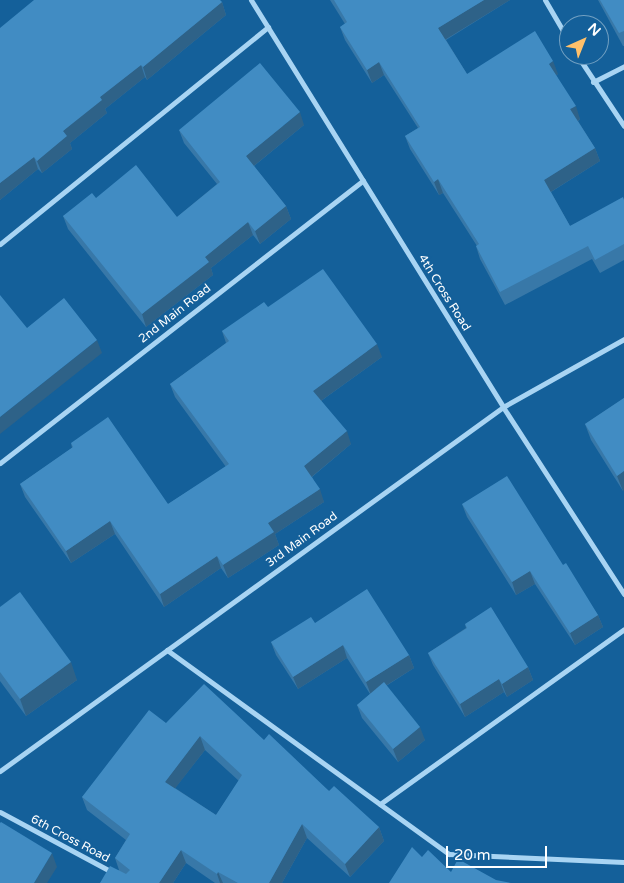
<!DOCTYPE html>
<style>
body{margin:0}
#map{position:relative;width:624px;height:883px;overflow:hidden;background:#14609a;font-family:"Varela Round",sans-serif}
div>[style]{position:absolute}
.street>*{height:5px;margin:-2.5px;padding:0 2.5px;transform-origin:2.5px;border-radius:2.5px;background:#a8d4f3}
.wall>*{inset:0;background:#3878a8}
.shaded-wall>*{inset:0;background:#2e6288}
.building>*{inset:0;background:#418cc3}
span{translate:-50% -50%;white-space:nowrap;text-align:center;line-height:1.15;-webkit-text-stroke:4px #14609a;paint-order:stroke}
.street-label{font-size:12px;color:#fff}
.north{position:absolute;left:559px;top:15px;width:50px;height:50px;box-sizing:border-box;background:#14609a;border:1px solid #72a0c2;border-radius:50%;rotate:44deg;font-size:14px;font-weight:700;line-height:20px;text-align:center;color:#fff}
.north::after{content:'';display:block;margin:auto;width:18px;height:22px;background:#ffc06a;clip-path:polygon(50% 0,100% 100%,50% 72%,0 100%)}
.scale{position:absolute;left:446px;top:846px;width:101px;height:22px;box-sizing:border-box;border:2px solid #fff;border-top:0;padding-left:6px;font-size:15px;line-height:18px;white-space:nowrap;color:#fff;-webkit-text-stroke:4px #14609a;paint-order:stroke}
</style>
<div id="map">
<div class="street">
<div style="left:251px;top:0;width:479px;rotate:58.2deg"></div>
<div style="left:503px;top:407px;width:223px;rotate:57.1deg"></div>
<div style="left:545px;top:0;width:48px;rotate:59.7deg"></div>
<div style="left:577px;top:55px;width:85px;rotate:56.5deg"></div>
<div style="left:593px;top:82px;width:35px;rotate:-27deg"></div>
<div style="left:0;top:244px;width:345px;rotate:-39deg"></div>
<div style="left:0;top:463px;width:460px;rotate:-37.9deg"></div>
<div style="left:167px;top:650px;width:348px;rotate:35.9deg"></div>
<div style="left:449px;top:854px;width:175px;rotate:2.6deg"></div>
<div style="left:0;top:771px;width:621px;rotate:-35.89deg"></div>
<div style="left:503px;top:407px;width:139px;rotate:-29.3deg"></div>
<div style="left:380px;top:804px;width:300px;rotate:-35.6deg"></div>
<div style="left:0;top:812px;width:127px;rotate:28.2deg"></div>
</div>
<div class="wall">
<div style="clip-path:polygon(330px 0,510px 0,446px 40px,467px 74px,558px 74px,556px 75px,580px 119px,578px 121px,595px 148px,600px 161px,551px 192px,570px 226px,624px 200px,624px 260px,600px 273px,592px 259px,505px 305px,480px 259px,476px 246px,477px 246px,443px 193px,439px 195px,410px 149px,405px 136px,418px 128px,384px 75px,372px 83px,345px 40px,340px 27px,345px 24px)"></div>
<div style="clip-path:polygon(598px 0,624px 0,624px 46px,623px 46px)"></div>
<div style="clip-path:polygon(222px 2px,226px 15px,147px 80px,145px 77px,105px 109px,107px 113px,70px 143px,72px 149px,42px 173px,38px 169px,0 200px,0 28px)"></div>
<div style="clip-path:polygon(304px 125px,254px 166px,286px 206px,291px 219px,260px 244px,253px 235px,211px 268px,213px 275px,146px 327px,68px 229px,63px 216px,96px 198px,177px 217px,217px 184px,184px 143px,179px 130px)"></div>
<div style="clip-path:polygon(268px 307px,382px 357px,321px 401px,351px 444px,312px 477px,324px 502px,275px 534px,279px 545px,228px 578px,221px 568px,164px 607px,115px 534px,71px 563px,25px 497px,20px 484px,72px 448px,71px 443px,168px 504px,226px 467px,175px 397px,170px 384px,226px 343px,222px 331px)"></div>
<div style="clip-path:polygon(624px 398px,623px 491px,591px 440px,585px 424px)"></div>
<div style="clip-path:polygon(462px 504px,563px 565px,598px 615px,603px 627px,575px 645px,535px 584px,516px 595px,467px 517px)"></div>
<div style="clip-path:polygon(0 607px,77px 680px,26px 716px,0 681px)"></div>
<div style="clip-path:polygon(315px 623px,409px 655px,414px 668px,386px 686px,425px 740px,398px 762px,362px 718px,357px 705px,370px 694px,347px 658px,298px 689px,276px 655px,271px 642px)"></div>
<div style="clip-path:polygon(465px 624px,528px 667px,533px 680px,507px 697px,504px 692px,465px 717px,433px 665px,428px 653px,466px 628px)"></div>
<div style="clip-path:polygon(evenodd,166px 723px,264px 740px,329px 791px,379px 827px,384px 841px,350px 877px,307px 838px,282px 883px,215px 883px,186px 863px,173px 883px,100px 883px,119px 870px,115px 858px,126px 840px,87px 810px,82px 797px,166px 723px,205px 750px,239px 781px,216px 815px,175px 788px,205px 750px)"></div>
</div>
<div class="shaded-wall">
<div style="clip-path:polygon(484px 0,510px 0,443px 41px,438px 28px)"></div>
<div style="clip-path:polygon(222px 2px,226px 15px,147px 80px,143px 67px)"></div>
<div style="clip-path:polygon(553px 61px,558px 74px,554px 77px,549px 64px)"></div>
<div style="clip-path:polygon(379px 62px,384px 75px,372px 83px,367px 70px)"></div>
<div style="clip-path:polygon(141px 65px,145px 77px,105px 109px,107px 113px,70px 143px,72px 149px,42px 173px,37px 161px,63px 131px,100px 97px)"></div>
<div style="clip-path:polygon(576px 106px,580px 119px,575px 123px,570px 109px)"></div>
<div style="clip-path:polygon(300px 112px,304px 125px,250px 169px,246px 156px)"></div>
<div style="clip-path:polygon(595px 148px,600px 161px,549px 193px,544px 180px)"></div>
<div style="clip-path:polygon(34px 157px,38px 169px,0 200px,0 183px)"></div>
<div style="clip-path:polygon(438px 179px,443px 193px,439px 195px,434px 182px)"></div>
<div style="clip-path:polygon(286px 206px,291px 219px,260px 244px,255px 231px)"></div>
<div style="clip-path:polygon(248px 222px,253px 235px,211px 268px,213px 275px,146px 327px,142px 314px,205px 257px)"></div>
<div style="clip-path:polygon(97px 340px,102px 353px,0 434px,0 417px)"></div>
<div style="clip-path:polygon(377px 344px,382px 357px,318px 403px,313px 391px)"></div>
<div style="clip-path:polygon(347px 431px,351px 444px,309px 479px,304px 466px)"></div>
<div style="clip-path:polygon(624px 471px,624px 490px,623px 491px,617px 476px)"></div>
<div style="clip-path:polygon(320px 489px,324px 502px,275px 534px,279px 545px,228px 578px,223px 565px,268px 523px)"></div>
<div style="clip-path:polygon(110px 521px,115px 534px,71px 563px,66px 551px)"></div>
<div style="clip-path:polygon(217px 556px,221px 568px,164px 607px,160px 594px)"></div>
<div style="clip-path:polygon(530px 571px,535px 584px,516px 595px,512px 582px)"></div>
<div style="clip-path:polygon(598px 615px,603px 627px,575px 645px,570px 633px)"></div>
<div style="clip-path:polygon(343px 645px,347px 658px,298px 689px,293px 677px)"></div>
<div style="clip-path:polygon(409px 655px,414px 668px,371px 695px,366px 682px)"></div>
<div style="clip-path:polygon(71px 662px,77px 680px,26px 716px,20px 699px)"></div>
<div style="clip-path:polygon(528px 667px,533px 680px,507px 697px,502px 684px)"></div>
<div style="clip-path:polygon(499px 679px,504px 692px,465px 717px,460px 704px)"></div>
<div style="clip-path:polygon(420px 727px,425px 740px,398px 762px,393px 749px)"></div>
<div style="clip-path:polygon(200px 736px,205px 750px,170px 795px,165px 782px)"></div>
<div style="clip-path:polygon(302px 824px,307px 838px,282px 883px,269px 883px)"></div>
<div style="clip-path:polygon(379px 827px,384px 841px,350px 877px,345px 864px)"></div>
<div style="clip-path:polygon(181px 850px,186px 863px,173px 883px,159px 883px)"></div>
<div style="clip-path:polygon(52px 853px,57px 867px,47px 883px,34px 883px)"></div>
<div style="clip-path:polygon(218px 872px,223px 883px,220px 883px,217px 874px)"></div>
</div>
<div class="building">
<div style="clip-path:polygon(34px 0,220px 0,222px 2px,143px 67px,141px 65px,100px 97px,102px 100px,63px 131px,67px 136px,37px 161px,34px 157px,0 183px,0 28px)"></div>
<div style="clip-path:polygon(334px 0,484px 0,438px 28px,467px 74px,535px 31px,553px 61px,549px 64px,576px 106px,570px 109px,595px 148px,544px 180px,570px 226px,623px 197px,624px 200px,624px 244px,595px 260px,588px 246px,500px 292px,476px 246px,479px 244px,438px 179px,434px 182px,405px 136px,420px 127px,379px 62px,367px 70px,340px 27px,347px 22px)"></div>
<div style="clip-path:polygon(600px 0,624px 0,624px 31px,619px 33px)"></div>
<div style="clip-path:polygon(260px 63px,300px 112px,246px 156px,286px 206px,255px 231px,248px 222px,205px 257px,209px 262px,142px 314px,63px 216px,92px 193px,96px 198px,136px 165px,177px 217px,220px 182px,179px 130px)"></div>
<div style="clip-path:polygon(323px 269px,377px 344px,313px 391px,347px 431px,304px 466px,320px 489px,268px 523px,274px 532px,223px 565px,217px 556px,160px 594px,110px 521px,66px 551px,20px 484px,73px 447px,71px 443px,108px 417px,168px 504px,229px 464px,170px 384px,229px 341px,222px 331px,264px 302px,268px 307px)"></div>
<div style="clip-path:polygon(0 295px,27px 328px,64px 298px,97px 340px,0 417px)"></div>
<div style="clip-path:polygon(624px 398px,624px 471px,617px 476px,585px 424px)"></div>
<div style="clip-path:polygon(507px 476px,563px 565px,566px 563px,598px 615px,570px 633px,530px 571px,512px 582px,462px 504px)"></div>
<div style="clip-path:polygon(367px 589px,409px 655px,366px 682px,343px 645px,293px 677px,271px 642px,311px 617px,315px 623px)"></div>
<div style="clip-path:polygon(20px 592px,71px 662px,20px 699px,0 672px,0 607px)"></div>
<div style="clip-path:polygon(491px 607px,528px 667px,502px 684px,499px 679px,460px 704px,428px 653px,467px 628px,465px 624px)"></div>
<div style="clip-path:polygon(384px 682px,420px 727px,393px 749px,357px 705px)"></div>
<div style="clip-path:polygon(evenodd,204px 684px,264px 740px,269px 734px,329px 791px,334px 786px,379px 827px,345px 864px,302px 824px,269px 883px,238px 883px,218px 872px,217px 874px,181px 850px,159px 883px,100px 883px,110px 866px,126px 874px,130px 870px,115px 858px,130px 834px,82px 797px,149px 710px,166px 723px,204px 684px,200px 736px,242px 775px,216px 815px,165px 782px,200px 736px)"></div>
<div style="clip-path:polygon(1px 822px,52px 853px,34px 883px,0 883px,0 823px)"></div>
<div style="clip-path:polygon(412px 847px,422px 857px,428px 850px,451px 872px,458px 859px,496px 880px,511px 883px,389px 883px)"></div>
</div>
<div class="street-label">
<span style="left:444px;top:293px;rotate:58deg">4th Cross Road</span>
<span style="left:175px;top:314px;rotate:-38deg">2nd Main Road</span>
<span style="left:302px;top:540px;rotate:-36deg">3rd Main Road</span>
<span style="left:70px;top:839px;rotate:28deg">6th Cross Road</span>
</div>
<div class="north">N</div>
<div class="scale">20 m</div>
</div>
